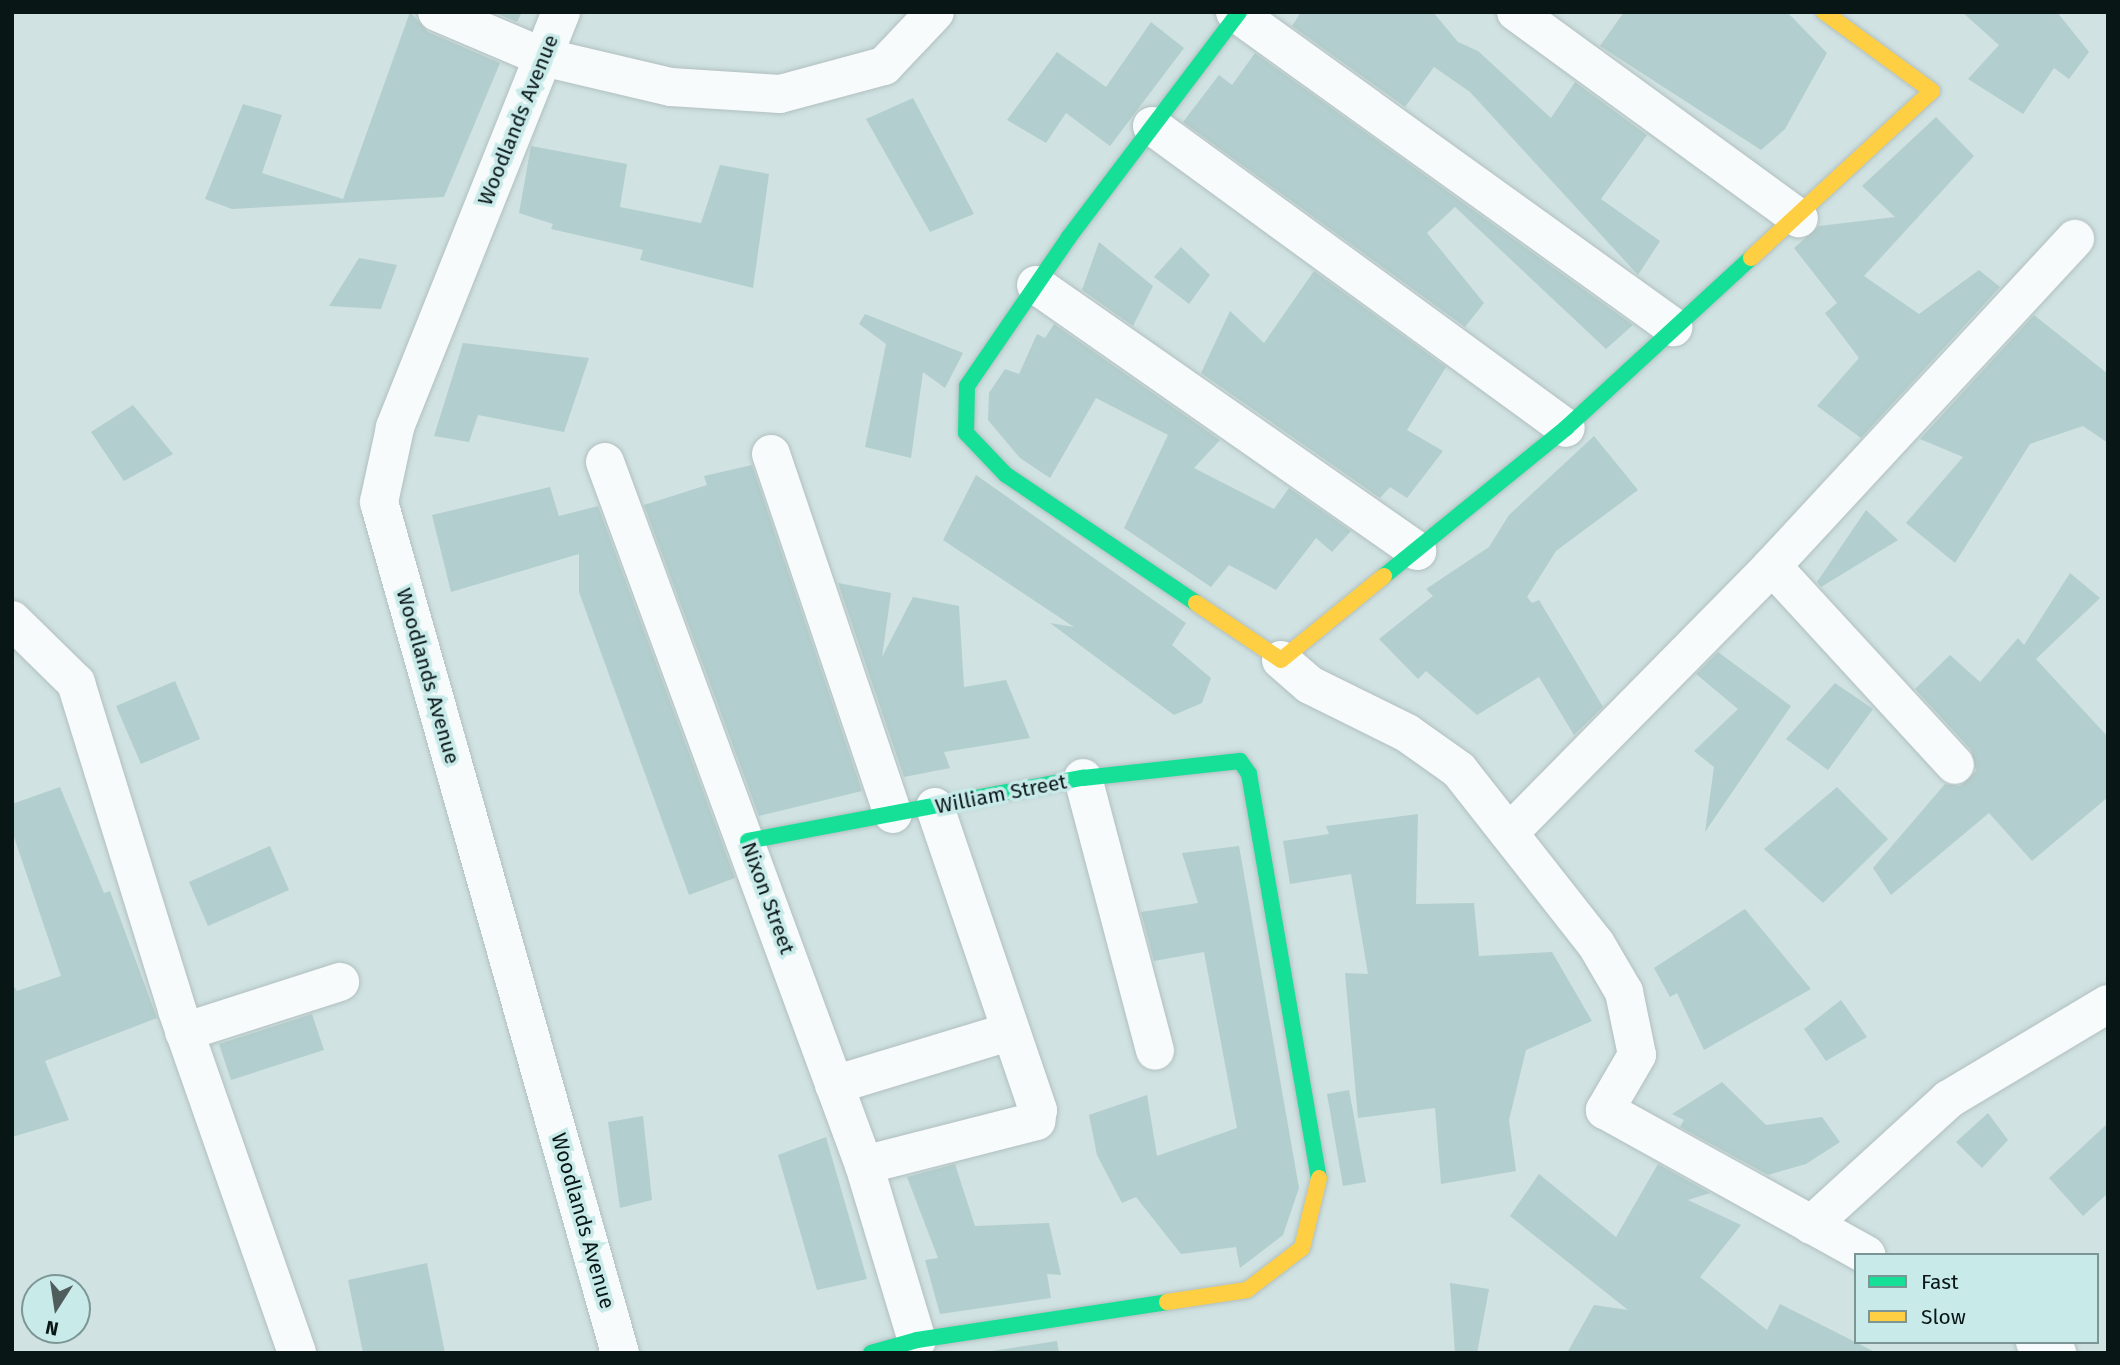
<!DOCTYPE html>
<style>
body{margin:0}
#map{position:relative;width:2120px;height:1365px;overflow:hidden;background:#d0e2e2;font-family:"Fira Sans",sans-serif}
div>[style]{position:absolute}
.building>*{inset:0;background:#b3cece}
.roads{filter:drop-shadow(0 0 2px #b1bfbf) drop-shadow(0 0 2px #b1bfbf)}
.street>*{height:38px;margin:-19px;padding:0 19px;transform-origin:19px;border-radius:19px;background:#f8fbfb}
.fast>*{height:16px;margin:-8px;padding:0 8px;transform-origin:8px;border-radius:8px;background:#16e098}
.slow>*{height:16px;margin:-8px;padding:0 8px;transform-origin:8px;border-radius:8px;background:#ffcf43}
span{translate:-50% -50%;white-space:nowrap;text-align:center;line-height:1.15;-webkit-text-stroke:7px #c8eae9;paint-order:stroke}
.street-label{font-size:21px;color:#091616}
.frame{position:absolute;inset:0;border:14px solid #091616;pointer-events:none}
.legend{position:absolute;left:1854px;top:1253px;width:245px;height:91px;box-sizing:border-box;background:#c8eae9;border:2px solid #7c9595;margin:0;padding:9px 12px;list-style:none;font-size:21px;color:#091616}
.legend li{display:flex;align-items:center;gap:14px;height:35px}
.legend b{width:35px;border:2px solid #7c9595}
.north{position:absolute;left:21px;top:1274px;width:70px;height:70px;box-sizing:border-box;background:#c8eae9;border:2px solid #7c9595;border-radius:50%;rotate:192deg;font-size:19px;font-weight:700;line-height:28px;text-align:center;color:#091616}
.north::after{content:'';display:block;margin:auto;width:24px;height:32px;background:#4f5d5d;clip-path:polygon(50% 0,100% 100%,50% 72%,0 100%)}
</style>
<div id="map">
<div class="building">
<div style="clip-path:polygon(410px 12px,428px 32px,500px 63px,444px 197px,232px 209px,205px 199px,243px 104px,282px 115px,262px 173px,343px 199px)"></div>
<div style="clip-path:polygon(494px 12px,522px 12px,517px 22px)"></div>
<div style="clip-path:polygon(1301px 12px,1433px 12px,1458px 42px,1478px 51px,1551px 118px,1575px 82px,1647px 135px,1601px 199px,1660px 241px,1638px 275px,1470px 92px,1434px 67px,1405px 107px,1292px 26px)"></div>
<div style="clip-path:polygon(1624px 12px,1787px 12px,1827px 53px,1785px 129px,1761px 150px,1600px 46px)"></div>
<div style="clip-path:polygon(1962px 12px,2057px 12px,2089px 52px,2069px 79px,2054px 68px,2023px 114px,1968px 79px,1999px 45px)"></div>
<div style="clip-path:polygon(1151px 22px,1184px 48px,1110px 146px,1066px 113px,1046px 143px,1007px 120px,1057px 52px,1106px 87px)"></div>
<div style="clip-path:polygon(1255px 53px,1633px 325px,1606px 349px,1455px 207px,1427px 233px,1484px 303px,1465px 327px,1183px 122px,1219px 75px,1232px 85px)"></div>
<div style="clip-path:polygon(913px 98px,974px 214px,930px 232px,866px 119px)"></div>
<div style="clip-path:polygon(1936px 117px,1974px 156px,1864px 276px,1919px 314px,1979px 270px,2000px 287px,1861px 438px,1817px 406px,1859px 358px,1825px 313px,1837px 303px,1794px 248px,1819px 226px,1895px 217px,1862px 186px)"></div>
<div style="clip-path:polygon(531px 146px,627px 164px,620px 207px,701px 223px,720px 165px,769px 174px,753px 288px,640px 260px,643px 250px,551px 229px,553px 224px,519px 213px)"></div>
<div style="clip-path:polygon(1099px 242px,1153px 286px,1133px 326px,1082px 290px)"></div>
<div style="clip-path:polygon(1181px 247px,1210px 275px,1189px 304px,1154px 277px)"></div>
<div style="clip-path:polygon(359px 258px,397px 265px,381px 309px,329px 306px)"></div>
<div style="clip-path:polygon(1314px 271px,1446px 367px,1407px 430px,1443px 451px,1407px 498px,1390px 487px,1380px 498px,1201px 373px,1230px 311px,1264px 343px)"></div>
<div style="clip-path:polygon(865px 314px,963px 353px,945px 388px,923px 372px,911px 458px,865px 447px,886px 344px,859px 324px)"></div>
<div style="clip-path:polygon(2034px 315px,2108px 374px,2108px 443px,2083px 426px,2030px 444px,1955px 563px,1906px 523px,1963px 457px,1920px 439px)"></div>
<div style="clip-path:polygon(1054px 324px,1220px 440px,1194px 468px,1274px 509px,1289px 488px,1351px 531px,1332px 552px,1316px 538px,1276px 590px,1229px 565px,1211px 587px,1124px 528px,1168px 435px,1096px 398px,1050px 478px,1020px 458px,988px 420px,989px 393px,1005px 369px,1019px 374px,1037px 334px,1045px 338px)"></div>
<div style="clip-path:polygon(463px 343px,589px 358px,564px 432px,478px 415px,469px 442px,434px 436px)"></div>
<div style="clip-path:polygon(133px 405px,173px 454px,124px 481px,91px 432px)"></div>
<div style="clip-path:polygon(1594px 436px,1638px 490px,1556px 551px,1527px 597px,1532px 603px,1539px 600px,1603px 707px,1574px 735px,1539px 677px,1477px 715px,1426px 671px,1418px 679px,1379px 639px,1433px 596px,1426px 589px,1489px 547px,1509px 515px)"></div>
<div style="clip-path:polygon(752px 465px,862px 791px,759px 816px,644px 505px,707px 485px,704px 476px)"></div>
<div style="clip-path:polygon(976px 475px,1186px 623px,1172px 645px,1211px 678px,1202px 703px,1174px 715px,1050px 623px,1074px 627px,943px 540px)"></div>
<div style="clip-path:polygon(550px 487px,559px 516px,598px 506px,735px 878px,689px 895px,579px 592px,579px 554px,451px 592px,432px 515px)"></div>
<div style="clip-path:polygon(1866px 510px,1898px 540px,1821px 587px,1817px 582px)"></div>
<div style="clip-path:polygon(2070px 573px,2100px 598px,2036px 659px,2108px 737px,2108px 797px,2032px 861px,1989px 813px,1891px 895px,1873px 868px,1945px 784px,1960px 786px,1976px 771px,1971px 750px,1915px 689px,1950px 655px,1980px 682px,2018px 638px,2024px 645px)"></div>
<div style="clip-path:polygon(838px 583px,891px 593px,882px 657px,913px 597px,959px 606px,964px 687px,1006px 680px,1030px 738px,944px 752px,950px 768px,904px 777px)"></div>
<div style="clip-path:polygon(1718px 652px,1791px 706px,1705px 832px,1714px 767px,1694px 751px,1738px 709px,1696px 674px)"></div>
<div style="clip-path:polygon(175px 681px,200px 739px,141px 764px,116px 706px)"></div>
<div style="clip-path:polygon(1835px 683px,1873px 709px,1828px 770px,1786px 739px)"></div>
<div style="clip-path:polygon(60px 787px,104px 893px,110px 891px,157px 1018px,45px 1061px,69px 1120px,12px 1137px,12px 984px,17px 991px,61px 976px,12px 831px,12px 804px)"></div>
<div style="clip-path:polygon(1837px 787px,1888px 839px,1823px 903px,1764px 849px)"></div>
<div style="clip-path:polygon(1418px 814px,1416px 904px,1474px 903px,1479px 956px,1552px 952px,1592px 1021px,1526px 1050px,1509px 1120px,1516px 1171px,1441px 1184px,1435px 1108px,1358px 1118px,1345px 973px,1368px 974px,1351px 874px,1290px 884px,1283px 841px,1329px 834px,1326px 826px)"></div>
<div style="clip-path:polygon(270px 846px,289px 890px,208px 926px,189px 882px)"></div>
<div style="clip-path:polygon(1239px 846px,1299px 1188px,1283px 1235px,1240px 1268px,1236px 1247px,1181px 1254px,1136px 1197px,1122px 1203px,1097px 1155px,1089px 1115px,1147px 1095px,1157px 1156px,1237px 1128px,1204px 952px,1154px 961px,1141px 912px,1198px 903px,1182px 853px)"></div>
<div style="clip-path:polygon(1745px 909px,1811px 989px,1704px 1050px,1677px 993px,1670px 997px,1654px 968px)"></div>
<div style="clip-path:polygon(1841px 1000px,1867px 1037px,1826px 1061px,1804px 1029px)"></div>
<div style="clip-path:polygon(312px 1014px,324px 1050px,231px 1080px,219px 1044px)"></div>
<div style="clip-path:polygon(1722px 1082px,1766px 1125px,1822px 1117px,1840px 1142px,1806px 1164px,1768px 1175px,1680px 1127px,1684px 1120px,1672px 1114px)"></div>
<div style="clip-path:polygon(1349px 1090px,1366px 1182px,1343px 1186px,1327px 1094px)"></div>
<div style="clip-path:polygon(1988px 1113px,2008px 1140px,1982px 1168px,1956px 1142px)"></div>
<div style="clip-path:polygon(643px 1116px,652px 1200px,620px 1208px,608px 1122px)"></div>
<div style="clip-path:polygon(2108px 1123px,2108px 1193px,2083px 1216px,2049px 1178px)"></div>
<div style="clip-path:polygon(826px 1137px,867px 1279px,817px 1290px,778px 1155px)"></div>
<div style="clip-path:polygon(955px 1164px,975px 1226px,1049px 1223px,1061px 1275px,1047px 1274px,1051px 1298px,940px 1314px,925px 1260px,938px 1258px,907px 1177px)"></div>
<div style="clip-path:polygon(1658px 1164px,1710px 1193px,1688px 1200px,1741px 1225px,1700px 1277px,1767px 1330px,1780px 1304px,1877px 1353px,1567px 1353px,1594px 1305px,1628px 1310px,1510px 1216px,1539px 1174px,1616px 1237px)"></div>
<div style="clip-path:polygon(427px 1263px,445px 1353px,363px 1353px,348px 1280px)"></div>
<div style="clip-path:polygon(1450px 1283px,1489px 1289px,1477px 1353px,1455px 1353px)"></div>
<div style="clip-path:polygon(1057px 1341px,1059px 1353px,979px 1353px)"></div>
</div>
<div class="roads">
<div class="street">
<div style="left:437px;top:12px;width:115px;rotate:23deg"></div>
<div style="left:543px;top:57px;width:131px;rotate:13.2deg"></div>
<div style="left:671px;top:87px;width:109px;rotate:3.7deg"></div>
<div style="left:780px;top:94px;width:108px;rotate:-15.1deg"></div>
<div style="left:884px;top:66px;width:74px;rotate:-46.6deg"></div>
<div style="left:561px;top:12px;width:448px;rotate:111.8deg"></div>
<div style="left:395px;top:428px;width:76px;rotate:102.2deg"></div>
<div style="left:379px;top:502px;width:884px;rotate:74.19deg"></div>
<div style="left:1235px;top:12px;width:540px;rotate:35.72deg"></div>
<div style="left:1516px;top:12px;width:350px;rotate:36.1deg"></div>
<div style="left:1152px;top:126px;width:512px;rotate:36.11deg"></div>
<div style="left:1036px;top:285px;width:465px;rotate:34.9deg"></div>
<div style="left:771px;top:454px;width:380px;rotate:71.3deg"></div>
<div style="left:605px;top:462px;width:749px;rotate:69.78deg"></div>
<div style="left:864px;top:1165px;width:183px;rotate:73.2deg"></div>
<div style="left:1772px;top:566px;width:270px;rotate:47.4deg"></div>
<div style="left:12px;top:620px;width:90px;rotate:44.5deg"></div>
<div style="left:76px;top:683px;width:342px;rotate:72.8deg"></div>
<div style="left:177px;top:1010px;width:363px;rotate:70.7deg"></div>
<div style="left:1281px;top:660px;width:38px;rotate:41deg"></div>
<div style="left:1310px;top:685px;width:108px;rotate:26.3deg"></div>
<div style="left:1407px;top:733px;width:64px;rotate:35.4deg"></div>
<div style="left:1459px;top:770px;width:221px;rotate:51.8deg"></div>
<div style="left:1596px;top:944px;width:56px;rotate:59.7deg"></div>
<div style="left:1624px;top:992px;width:64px;rotate:78.3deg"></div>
<div style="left:1637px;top:1055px;width:64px;rotate:120.2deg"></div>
<div style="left:1605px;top:1110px;width:299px;rotate:29deg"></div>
<div style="left:1083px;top:778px;width:282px;rotate:75.2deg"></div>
<div style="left:1509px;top:833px;width:375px;rotate:-45.4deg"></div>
<div style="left:1772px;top:566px;width:446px;rotate:-47.2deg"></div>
<div style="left:184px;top:1032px;width:164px;rotate:-17.8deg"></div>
<div style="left:834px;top:1085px;width:182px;rotate:-16.9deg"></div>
<div style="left:864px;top:1165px;width:178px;rotate:-14.3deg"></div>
<div style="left:1036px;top:1121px;width:11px;rotate:-80deg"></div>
<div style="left:1038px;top:1110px;width:320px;rotate:-108.8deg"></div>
<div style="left:1811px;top:1225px;width:187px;rotate:-42.4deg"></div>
<div style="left:1949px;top:1099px;width:185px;rotate:-30.9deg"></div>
<div style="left:2035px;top:1342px;width:25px;rotate:27deg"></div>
</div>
<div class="fast">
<div style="left:1384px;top:576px;width:235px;rotate:-39.1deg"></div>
<div style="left:1566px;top:428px;width:251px;rotate:-42.6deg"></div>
<div style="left:1196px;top:603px;width:229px;rotate:-146deg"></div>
<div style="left:1006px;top:475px;width:58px;rotate:-133.6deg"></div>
<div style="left:966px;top:433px;width:47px;rotate:-88.8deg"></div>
<div style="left:967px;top:386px;width:181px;rotate:-55.6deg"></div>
<div style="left:1069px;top:237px;width:282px;rotate:-52.9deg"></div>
<div style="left:748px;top:841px;width:341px;rotate:-10.7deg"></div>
<div style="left:1083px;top:778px;width:158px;rotate:-6.2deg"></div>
<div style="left:1240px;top:761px;width:16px;rotate:55deg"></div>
<div style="left:1249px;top:774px;width:410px;rotate:80.2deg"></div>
<div style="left:871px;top:1353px;width:48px;rotate:-15.8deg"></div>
<div style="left:917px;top:1340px;width:253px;rotate:-8.6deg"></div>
</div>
<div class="slow">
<div style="left:1751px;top:258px;width:246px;rotate:-42.7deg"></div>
<div style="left:1932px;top:91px;width:134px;rotate:-143.8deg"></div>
<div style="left:1196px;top:603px;width:102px;rotate:33.8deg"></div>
<div style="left:1281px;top:660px;width:133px;rotate:-39.2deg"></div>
<div style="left:1167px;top:1302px;width:81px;rotate:-8.5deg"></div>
<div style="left:1247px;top:1290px;width:69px;rotate:-37.4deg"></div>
<div style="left:1302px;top:1248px;width:72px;rotate:-76.3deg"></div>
</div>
</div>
<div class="street-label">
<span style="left:518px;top:120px;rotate:-68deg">Woodlands Avenue</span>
<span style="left:428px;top:676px;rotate:74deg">Woodlands Avenue</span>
<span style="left:1001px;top:794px;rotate:-11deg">William Street</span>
<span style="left:768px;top:898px;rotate:70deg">Nixon Street</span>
<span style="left:583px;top:1221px;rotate:74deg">Woodlands Avenue</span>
</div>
<div class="frame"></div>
<ul class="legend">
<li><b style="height:9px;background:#16e098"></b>Fast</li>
<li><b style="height:9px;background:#ffcf43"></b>Slow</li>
</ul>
<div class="north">N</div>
</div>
